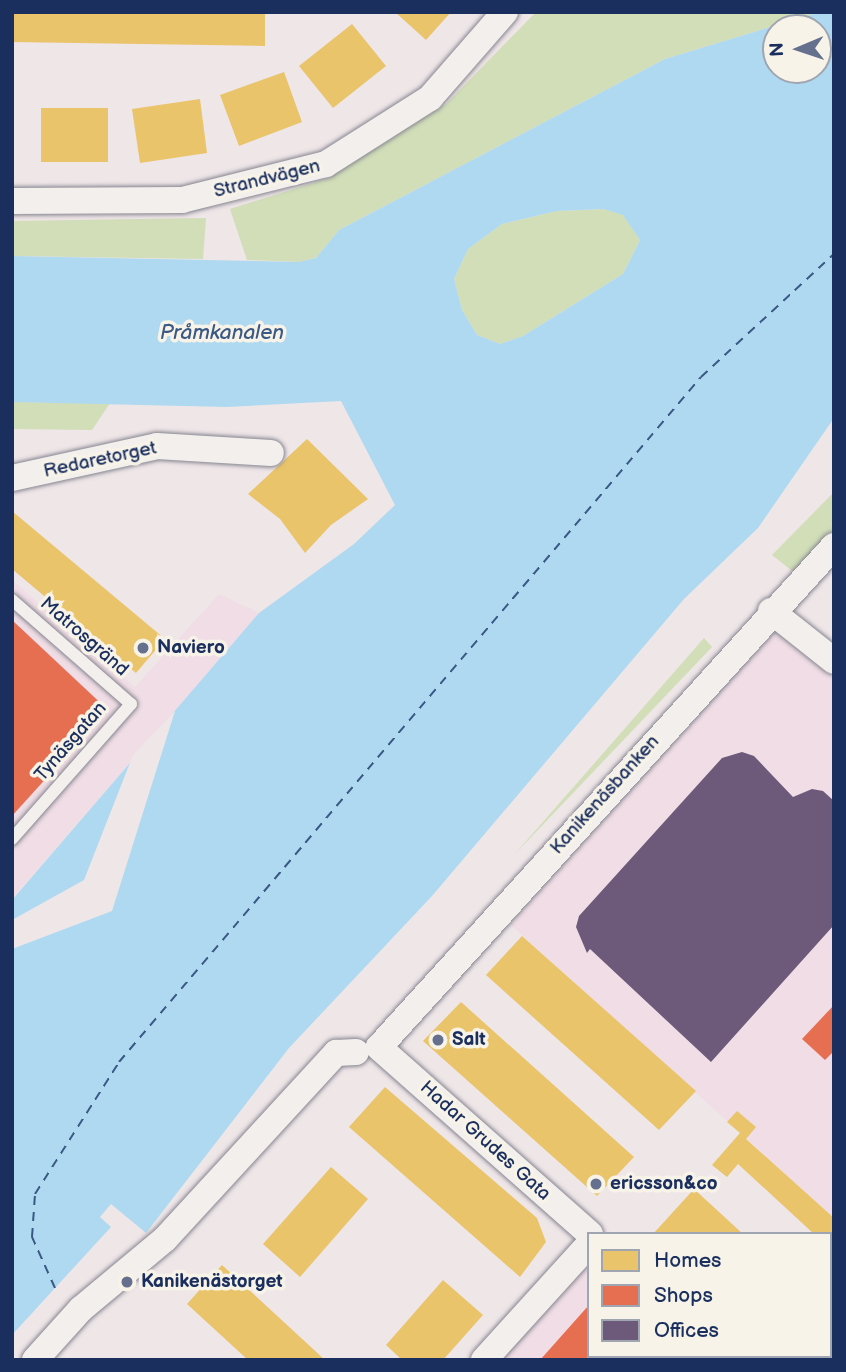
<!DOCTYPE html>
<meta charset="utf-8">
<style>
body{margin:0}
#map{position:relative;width:846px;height:1372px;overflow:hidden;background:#efe6e8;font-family:"Balsamiq Sans",sans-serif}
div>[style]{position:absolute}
.built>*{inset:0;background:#f0dde5}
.green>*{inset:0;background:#d1deb8}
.water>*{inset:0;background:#afd9f0}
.pier>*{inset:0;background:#efe6e8}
.homes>*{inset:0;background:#e9c46a}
.shops>*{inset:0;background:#e76f51}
.offices>*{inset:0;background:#6d597a}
.ferry>*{height:2px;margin-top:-1px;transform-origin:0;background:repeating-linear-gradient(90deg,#395884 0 9px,transparent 0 16px)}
.roads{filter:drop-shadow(0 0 2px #868690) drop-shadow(0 0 2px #868690)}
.lane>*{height:12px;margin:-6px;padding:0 6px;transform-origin:6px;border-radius:6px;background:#f2efec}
.street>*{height:26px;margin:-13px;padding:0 13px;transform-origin:13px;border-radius:13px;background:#f2efec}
.dots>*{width:19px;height:19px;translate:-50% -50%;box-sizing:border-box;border:4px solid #f7f3e8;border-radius:50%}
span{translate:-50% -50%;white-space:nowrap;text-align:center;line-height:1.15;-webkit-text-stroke:7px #f7f3e8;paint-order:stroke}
.street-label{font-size:19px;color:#1b2f5e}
.poi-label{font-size:19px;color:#1b2f5e;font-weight:700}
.left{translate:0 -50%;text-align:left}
.water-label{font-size:21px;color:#395884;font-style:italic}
.frame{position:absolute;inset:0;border:14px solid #1b2f5e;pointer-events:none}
.legend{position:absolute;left:587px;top:1232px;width:245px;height:126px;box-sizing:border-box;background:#f7f3e8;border:2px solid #9fa5b1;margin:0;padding:9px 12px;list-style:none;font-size:21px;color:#1b2f5e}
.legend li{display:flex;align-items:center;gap:14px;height:35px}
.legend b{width:35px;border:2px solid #9fa5b1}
.north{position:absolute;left:762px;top:14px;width:70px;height:70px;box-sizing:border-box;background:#f7f3e8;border:2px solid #9fa5b1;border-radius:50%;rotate:268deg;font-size:19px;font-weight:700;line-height:28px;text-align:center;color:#1b2f5e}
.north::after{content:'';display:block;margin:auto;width:24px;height:32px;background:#656f8e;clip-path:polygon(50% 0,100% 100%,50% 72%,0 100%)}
</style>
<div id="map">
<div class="built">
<div style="clip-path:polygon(12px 580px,135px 687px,219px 594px,259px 613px,12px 899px)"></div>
<div style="clip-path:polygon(778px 628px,834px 675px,834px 1218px,510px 924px)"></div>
<div style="clip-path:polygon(589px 1244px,589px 1356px,738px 1360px,488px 1360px)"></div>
</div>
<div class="green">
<div style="clip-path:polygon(536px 12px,820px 12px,665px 59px,339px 230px,316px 258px,299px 262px,247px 260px,230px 209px,329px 178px,446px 104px)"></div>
<div style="clip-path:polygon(603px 209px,623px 214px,640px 240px,623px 274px,523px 336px,500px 344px,477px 335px,462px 310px,454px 279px,468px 249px,502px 224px,557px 211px)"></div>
<div style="clip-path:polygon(206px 218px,203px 259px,12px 256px,12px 221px)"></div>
<div style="clip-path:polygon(12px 402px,110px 403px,92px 430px,12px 429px)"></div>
<div style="clip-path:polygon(834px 492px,834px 529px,795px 573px,772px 555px)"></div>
<div style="clip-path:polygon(704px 638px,712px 647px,514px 855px)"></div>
</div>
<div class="water">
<div style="clip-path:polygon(evenodd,820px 12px,834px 12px,834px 418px,758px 528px,684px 599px,432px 896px,289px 1048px,146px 1233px,111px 1204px,100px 1217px,111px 1227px,12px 1335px,12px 900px,259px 613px,354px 544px,395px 505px,341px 401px,227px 407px,12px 402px,12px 256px,299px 262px,316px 258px,339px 230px,665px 59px,820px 12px,776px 28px,818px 28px,818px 70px,776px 70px,776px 28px,820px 12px,603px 209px,623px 215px,640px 240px,623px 274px,523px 336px,500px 344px,477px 335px,462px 310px,454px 279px,468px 249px,502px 224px,557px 211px,603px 209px)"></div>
</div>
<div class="pier">
<div style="clip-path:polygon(175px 711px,112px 911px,12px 949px,12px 920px,84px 880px,133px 755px)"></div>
</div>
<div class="homes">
<div style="clip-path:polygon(12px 12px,265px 12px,265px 46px,12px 42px)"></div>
<div style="clip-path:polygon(395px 12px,451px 12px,426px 40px)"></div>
<div style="clip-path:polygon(352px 24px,386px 66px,333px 108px,299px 66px)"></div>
<div style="clip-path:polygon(284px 72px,302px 122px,239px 146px,220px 95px)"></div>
<div style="clip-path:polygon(200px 99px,207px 153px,140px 163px,132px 109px)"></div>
<div style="clip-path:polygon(41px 108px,108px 108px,108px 162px,41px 162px)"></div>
<div style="clip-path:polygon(307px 439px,368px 499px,331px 525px,305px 553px,280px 519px,248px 494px)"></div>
<div style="clip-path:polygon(12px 511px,165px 639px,136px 673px,12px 569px)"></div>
<div style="clip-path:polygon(522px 936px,696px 1091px,659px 1130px,486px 975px)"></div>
<div style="clip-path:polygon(461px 1002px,634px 1157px,597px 1196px,423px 1041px)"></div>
<div style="clip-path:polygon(385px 1087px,537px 1218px,546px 1242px,520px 1277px,349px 1127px)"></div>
<div style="clip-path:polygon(737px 1111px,756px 1127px,746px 1139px,834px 1218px,834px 1252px,830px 1234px,814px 1234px,738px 1164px,727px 1177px,712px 1165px,740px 1133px,727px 1122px)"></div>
<div style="clip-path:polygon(331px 1167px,368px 1199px,300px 1277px,263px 1244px)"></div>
<div style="clip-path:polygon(694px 1189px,743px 1234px,653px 1234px)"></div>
<div style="clip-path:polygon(222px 1265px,325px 1360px,248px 1360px,187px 1304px)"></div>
<div style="clip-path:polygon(443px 1280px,483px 1315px,443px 1360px,402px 1360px,386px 1345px)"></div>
<div style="clip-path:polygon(830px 1313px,834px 1360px,772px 1356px,830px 1356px)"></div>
</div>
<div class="shops">
<div style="clip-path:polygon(12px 620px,108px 710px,12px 816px)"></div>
<div style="clip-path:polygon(834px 1005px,834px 1051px,825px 1060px,802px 1039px)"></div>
<div style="clip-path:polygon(589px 1305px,589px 1356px,685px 1360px,540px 1360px)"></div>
</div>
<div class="offices">
<div style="clip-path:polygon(742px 752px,754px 756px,793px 797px,812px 789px,823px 791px,834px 801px,834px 925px,711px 1062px,590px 949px,587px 953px,576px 927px,579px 916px,722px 758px)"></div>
</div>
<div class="ferry">
<div style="left:55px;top:1288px;width:56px;rotate:-114.3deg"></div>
<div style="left:32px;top:1237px;width:43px;rotate:-86deg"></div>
<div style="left:35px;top:1194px;width:156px;rotate:-57.5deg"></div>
<div style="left:119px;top:1062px;width:899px;rotate:-49.65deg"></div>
<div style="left:701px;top:377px;width:181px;rotate:-42.8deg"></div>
</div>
<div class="roads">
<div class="lane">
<div style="left:12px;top:600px;width:158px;rotate:41.2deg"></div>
<div style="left:131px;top:704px;width:180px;rotate:131.4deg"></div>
</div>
<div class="street">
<div style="left:12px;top:201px;width:170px;rotate:-0.3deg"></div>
<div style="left:182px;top:200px;width:148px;rotate:-14deg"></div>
<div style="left:326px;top:164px;width:123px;rotate:-32.4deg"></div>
<div style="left:430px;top:98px;width:114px;rotate:-48.9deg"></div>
<div style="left:12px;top:478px;width:148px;rotate:-12.4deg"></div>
<div style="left:157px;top:446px;width:114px;rotate:3.5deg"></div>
<div style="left:771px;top:611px;width:80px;rotate:38.4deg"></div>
<div style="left:590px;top:1234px;width:282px;rotate:-138.5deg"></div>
<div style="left:379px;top:1047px;width:677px;rotate:-47.75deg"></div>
<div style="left:725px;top:1356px;width:6px;rotate:45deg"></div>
<div style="left:35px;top:1360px;width:69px;rotate:-48deg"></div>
<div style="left:81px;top:1309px;width:109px;rotate:-39.8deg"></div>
<div style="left:165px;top:1239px;width:253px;rotate:-47.4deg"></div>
<div style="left:336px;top:1053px;width:20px;rotate:-3deg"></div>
<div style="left:484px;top:1360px;width:156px;rotate:-47.8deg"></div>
</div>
</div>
<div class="dots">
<div style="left:143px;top:648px;background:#656f8e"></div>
<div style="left:438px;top:1040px;background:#656f8e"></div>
<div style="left:596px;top:1184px;background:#656f8e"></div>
<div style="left:127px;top:1282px;background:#656f8e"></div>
</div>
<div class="street-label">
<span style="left:267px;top:179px;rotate:-14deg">Strandvägen</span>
<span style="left:100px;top:460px;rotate:-12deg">Redaretorget</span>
<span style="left:84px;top:637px;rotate:41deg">Matrosgränd</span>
<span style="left:71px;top:742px;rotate:-49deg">Tynäsgatan</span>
<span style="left:605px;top:795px;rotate:-48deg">Kanikenäsbanken</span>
<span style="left:485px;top:1141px;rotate:42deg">Hadar Grudes Gata</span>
</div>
<div class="poi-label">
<span class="left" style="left:157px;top:648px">Naviero</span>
<span class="left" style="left:452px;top:1040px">Salt</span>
<span class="left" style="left:610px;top:1184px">ericsson&amp;co</span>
<span class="left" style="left:141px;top:1282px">Kanikenästorget</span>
</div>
<div class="water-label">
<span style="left:222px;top:333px">Pråmkanalen</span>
</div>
<div class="frame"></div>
<ul class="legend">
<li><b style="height:19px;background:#e9c46a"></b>Homes</li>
<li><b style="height:19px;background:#e76f51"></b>Shops</li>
<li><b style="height:19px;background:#6d597a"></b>Offices</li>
</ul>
<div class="north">N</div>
</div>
